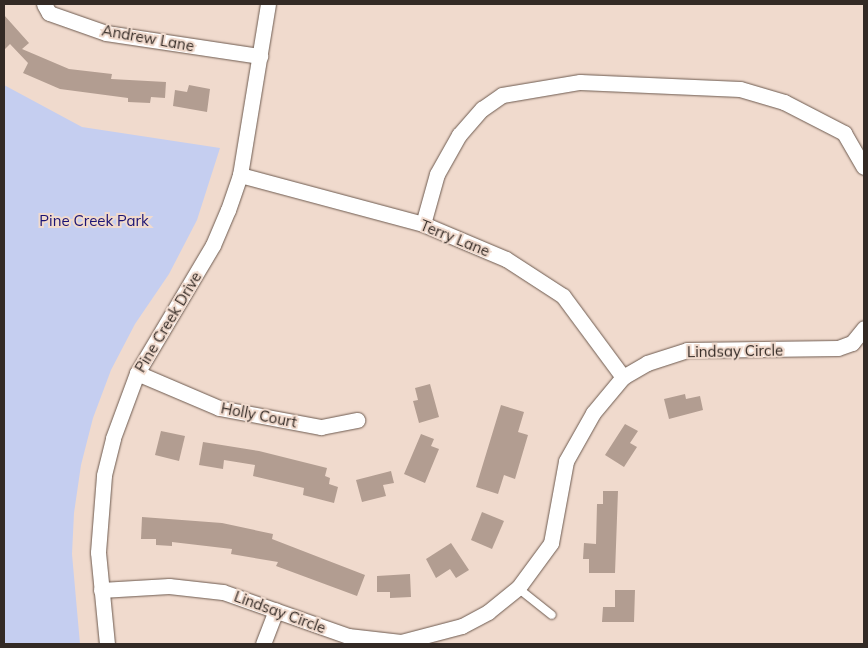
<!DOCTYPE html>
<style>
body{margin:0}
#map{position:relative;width:868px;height:648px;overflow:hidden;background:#f0dacd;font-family:Mulish,sans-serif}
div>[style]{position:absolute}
.green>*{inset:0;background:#c5cef0}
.building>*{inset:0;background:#b29d91}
.roads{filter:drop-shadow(0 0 1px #6d5a4f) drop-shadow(0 0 1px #6d5a4f)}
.lane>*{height:8px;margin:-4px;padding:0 4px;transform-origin:4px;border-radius:4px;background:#fff}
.street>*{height:15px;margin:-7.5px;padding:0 7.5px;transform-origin:7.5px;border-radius:7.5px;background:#fff}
span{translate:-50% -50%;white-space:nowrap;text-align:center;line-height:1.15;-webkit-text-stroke:4px #f0dacd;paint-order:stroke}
.street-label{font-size:15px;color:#332a25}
.park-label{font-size:15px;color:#1b1373}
.frame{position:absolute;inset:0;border:5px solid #332a25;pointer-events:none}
</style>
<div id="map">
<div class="green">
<div style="clip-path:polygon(4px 85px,82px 127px,220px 148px,197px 220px,169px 274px,135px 324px,111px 370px,93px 418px,81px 465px,74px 513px,72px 554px,80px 644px,4px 644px)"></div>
</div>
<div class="building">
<div style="clip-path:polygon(4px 15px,29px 43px,22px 49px,69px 69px,112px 74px,111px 79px,166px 82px,165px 98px,151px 97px,150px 103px,128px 102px,128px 98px,60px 89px,23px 73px,28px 63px,10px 44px,4px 50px)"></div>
<div style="clip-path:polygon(189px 85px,210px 89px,207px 112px,173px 106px,175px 90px,187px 92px)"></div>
<div style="clip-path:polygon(430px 384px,439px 417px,419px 423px,413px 401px,418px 400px,415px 388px)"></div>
<div style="clip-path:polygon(685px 394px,686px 399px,700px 396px,703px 410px,669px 419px,664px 399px)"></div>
<div style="clip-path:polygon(501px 405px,524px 412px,518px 432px,528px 435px,515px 479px,504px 475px,498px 494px,476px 487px)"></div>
<div style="clip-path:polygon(625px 424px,638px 431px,630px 443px,637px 447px,624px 467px,605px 455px)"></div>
<div style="clip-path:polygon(161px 431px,185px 436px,179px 461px,155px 455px)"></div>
<div style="clip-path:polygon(421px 434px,434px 439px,431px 446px,439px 449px,425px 483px,404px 474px)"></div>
<div style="clip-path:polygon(203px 442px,259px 451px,327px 468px,325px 476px,330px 478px,329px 484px,338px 487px,334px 503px,303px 495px,304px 488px,253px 476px,255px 465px,224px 460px,223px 469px,199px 465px)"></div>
<div style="clip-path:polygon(391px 471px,394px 483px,383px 485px,386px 496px,362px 502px,356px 480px)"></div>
<div style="clip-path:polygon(603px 491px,618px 491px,615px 573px,589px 573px,589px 559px,583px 559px,584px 543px,596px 544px,597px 504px,603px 504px)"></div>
<div style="clip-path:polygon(482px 512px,504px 521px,492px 549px,471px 540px)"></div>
<div style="clip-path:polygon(142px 517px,222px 523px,273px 534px,272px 539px,365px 575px,357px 596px,276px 566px,278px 562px,231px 554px,232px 549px,172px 542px,172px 546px,156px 545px,156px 539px,141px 539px)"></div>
<div style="clip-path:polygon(451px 543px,469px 570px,456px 578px,450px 569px,436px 578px,426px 559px)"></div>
<div style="clip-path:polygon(410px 574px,411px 597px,390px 598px,390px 592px,377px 592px,377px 576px)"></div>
<div style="clip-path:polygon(615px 590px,635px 590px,634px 622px,602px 622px,603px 607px,615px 607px)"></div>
</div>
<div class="roads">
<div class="lane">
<div style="left:518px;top:588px;width:43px;rotate:38.5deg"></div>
</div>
<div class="street">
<div style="left:44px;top:4px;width:10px;rotate:61deg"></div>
<div style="left:49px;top:13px;width:60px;rotate:19.3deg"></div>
<div style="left:106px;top:33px;width:156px;rotate:8.5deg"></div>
<div style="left:240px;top:175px;width:189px;rotate:15deg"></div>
<div style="left:423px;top:224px;width:90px;rotate:22.9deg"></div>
<div style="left:506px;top:259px;width:68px;rotate:33deg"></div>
<div style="left:563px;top:296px;width:101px;rotate:53.5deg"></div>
<div style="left:423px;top:224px;width:52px;rotate:-74.4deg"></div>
<div style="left:437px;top:174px;width:45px;rotate:-60.6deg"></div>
<div style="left:459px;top:135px;width:35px;rotate:-49deg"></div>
<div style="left:482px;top:109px;width:24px;rotate:-35deg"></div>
<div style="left:502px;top:95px;width:79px;rotate:-9.5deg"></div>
<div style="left:580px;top:82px;width:160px;rotate:2.5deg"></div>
<div style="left:740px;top:89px;width:46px;rotate:16.5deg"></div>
<div style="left:784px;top:102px;width:68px;rotate:27.3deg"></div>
<div style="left:844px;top:133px;width:39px;rotate:60deg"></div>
<div style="left:137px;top:373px;width:89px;rotate:23.1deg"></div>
<div style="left:219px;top:408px;width:104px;rotate:10.6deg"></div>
<div style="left:321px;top:427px;width:37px;rotate:-11deg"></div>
<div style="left:101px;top:590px;width:68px;rotate:-3.4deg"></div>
<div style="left:169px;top:586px;width:54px;rotate:6.3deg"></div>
<div style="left:223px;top:592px;width:133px;rotate:19.4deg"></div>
<div style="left:348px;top:636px;width:53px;rotate:6.5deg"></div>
<div style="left:401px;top:642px;width:63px;rotate:-14.7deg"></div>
<div style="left:462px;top:626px;width:30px;rotate:-28deg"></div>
<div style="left:488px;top:612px;width:38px;rotate:-39deg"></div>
<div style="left:518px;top:588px;width:56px;rotate:-53.7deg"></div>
<div style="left:551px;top:543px;width:83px;rotate:-79.6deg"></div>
<div style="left:566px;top:461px;width:55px;rotate:-60.6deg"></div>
<div style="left:593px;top:413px;width:47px;rotate:-50.2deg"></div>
<div style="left:623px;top:377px;width:28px;rotate:-30deg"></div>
<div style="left:647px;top:363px;width:42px;rotate:-18deg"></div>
<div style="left:687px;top:350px;width:151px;rotate:-0.8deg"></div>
<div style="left:838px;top:348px;width:15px;rotate:-20deg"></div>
<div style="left:852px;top:343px;width:19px;rotate:-51deg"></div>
<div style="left:107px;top:644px;width:92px;rotate:-95.6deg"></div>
<div style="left:98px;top:552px;width:77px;rotate:-85.5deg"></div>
<div style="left:104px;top:475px;width:38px;rotate:-76deg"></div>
<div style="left:113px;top:438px;width:69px;rotate:-69.7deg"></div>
<div style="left:137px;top:373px;width:149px;rotate:-59.3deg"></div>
<div style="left:213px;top:245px;width:38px;rotate:-67deg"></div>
<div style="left:228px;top:210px;width:37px;rotate:-71deg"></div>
<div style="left:240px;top:175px;width:173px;rotate:-80.7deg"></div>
<div style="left:263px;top:644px;width:36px;rotate:-69deg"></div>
</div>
</div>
<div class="street-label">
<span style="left:148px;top:38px;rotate:10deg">Andrew Lane</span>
<span style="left:455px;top:238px;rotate:22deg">Terry Lane</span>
<span style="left:168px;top:322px;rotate:-59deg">Pine Creek Drive</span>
<span style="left:735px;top:351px;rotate:-1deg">Lindsay Circle</span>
<span style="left:259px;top:415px;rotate:11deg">Holly Court</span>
<span style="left:280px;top:612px;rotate:20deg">Lindsay Circle</span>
</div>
<div class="park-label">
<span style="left:94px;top:221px">Pine Creek Park</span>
</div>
<div class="frame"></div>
</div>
